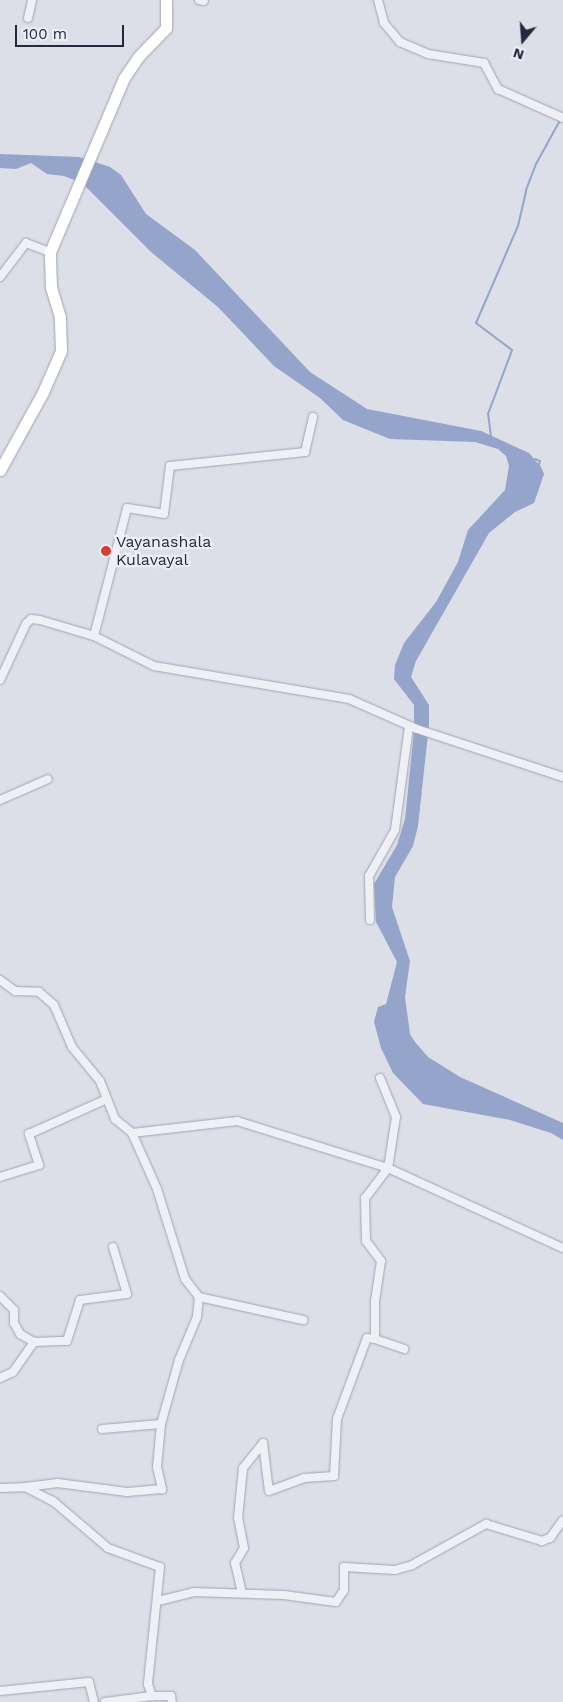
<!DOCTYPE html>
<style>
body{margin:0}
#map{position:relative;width:563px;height:1702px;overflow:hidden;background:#dcdee8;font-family:"Work Sans",sans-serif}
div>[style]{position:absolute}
.water>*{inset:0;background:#94a4cb}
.stream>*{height:2px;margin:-1px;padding:0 1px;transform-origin:1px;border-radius:1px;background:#94a4cb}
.roads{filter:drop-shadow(0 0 1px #a1a4b2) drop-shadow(0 0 1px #a1a4b2)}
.street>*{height:8px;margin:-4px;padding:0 4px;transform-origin:4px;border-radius:4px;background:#eff0f6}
.secondary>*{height:11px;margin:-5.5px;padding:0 5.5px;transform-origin:5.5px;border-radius:5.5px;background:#fff}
.dots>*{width:14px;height:14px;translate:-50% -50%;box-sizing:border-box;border:2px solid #ebeef5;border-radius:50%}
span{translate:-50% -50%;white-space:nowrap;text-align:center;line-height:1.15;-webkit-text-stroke:4.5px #ebeef5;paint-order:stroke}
.poi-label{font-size:16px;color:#25293f}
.left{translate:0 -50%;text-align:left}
.north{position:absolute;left:498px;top:15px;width:50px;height:50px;-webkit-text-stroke:4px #ebeef5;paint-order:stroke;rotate:198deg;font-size:14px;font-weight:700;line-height:20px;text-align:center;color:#25293f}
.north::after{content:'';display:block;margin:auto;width:18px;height:22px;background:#25293f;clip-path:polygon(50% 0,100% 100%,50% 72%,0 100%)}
.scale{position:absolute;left:15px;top:25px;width:109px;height:22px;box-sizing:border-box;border:2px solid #25293f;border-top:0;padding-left:6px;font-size:15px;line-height:18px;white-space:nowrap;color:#25293f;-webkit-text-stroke:4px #ebeef5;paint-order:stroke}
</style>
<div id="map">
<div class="water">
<div style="clip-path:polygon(0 154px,79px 157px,110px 167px,121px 175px,146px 214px,195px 250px,310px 372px,367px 409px,481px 431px,529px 453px,541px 467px,544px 474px,534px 503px,515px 512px,489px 533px,416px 661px,411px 677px,429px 705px,429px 725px,418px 826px,413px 846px,395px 877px,392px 907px,410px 961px,405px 997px,410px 1034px,415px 1042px,428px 1057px,460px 1077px,563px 1123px,563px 1140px,551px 1133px,510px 1120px,423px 1104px,393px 1073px,381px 1048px,374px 1022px,378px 1007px,386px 1004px,397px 962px,376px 922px,374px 884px,397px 845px,405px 819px,414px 731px,414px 705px,394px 679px,395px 665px,404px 643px,436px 602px,458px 562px,468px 530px,505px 490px,509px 466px,506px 456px,498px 449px,475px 442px,390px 439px,343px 420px,320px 398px,274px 366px,218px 307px,151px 252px,82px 183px,64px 176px,47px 174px,31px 163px,16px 169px,0 168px)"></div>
</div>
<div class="stream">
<div style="left:491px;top:437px;width:23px;rotate:-97deg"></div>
<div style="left:488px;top:414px;width:68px;rotate:-69.4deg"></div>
<div style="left:512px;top:350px;width:45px;rotate:-143.1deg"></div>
<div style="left:476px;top:323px;width:106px;rotate:-66.6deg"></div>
<div style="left:518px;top:226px;width:37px;rotate:-77deg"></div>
<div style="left:526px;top:190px;width:28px;rotate:-69deg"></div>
<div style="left:536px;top:164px;width:48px;rotate:-61.3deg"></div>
<div style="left:535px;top:459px;width:5px;rotate:22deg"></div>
<div style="left:540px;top:461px;width:4px;rotate:104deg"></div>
</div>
<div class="roads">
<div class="street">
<div style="left:199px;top:0;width:5px;rotate:11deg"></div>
<div style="left:378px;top:0;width:24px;rotate:75deg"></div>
<div style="left:384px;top:23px;width:25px;rotate:50deg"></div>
<div style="left:400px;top:42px;width:30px;rotate:23deg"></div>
<div style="left:428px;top:54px;width:57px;rotate:9.1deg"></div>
<div style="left:484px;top:63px;width:30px;rotate:62deg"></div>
<div style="left:498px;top:89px;width:71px;rotate:24deg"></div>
<div style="left:28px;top:18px;width:18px;rotate:-77deg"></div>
<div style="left:0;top:277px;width:43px;rotate:-52.6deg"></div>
<div style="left:26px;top:243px;width:26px;rotate:21deg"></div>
<div style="left:94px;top:636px;width:132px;rotate:-75.5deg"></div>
<div style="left:127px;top:508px;width:37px;rotate:9deg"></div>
<div style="left:164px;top:514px;width:48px;rotate:-82.9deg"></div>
<div style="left:170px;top:466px;width:136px;rotate:-5.9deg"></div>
<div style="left:305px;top:452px;width:36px;rotate:-77deg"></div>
<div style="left:0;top:680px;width:62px;rotate:-65.1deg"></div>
<div style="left:26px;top:624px;width:7px;rotate:-45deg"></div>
<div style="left:31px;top:619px;width:9px;rotate:6deg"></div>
<div style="left:40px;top:620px;width:56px;rotate:16.5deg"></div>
<div style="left:94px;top:636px;width:67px;rotate:26.6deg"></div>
<div style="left:154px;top:666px;width:198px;rotate:9.6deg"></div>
<div style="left:349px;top:699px;width:74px;rotate:23.8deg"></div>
<div style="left:417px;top:729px;width:154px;rotate:18.2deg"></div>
<div style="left:0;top:800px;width:52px;rotate:-23.6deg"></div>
<div style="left:370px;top:920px;width:44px;rotate:-91.3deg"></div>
<div style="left:369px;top:876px;width:53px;rotate:-60.5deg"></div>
<div style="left:395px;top:830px;width:105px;rotate:-82.3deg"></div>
<div style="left:0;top:980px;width:19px;rotate:36deg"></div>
<div style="left:15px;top:991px;width:24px;rotate:2deg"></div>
<div style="left:39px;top:992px;width:20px;rotate:41deg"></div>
<div style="left:54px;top:1005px;width:46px;rotate:66.8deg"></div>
<div style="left:72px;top:1047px;width:44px;rotate:50.5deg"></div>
<div style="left:100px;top:1081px;width:41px;rotate:68.5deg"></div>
<div style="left:115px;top:1119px;width:22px;rotate:39deg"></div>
<div style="left:132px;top:1133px;width:61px;rotate:65.9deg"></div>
<div style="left:157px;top:1189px;width:94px;rotate:72.7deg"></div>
<div style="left:185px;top:1279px;width:23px;rotate:52deg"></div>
<div style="left:199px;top:1297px;width:20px;rotate:96deg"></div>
<div style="left:197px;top:1317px;width:47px;rotate:112.7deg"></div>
<div style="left:179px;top:1360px;width:66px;rotate:105.7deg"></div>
<div style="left:161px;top:1424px;width:43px;rotate:95.3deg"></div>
<div style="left:157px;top:1467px;width:23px;rotate:77deg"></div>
<div style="left:162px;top:1489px;width:35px;rotate:175deg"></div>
<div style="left:127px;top:1492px;width:70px;rotate:-172.6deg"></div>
<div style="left:58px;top:1483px;width:33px;rotate:173deg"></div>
<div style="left:380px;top:1078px;width:42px;rotate:67.7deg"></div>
<div style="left:396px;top:1117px;width:52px;rotate:98.9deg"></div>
<div style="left:388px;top:1168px;width:38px;rotate:127deg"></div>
<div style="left:365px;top:1198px;width:43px;rotate:88.7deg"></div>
<div style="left:366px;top:1241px;width:25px;rotate:53deg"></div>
<div style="left:381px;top:1261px;width:40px;rotate:98.5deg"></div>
<div style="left:375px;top:1301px;width:38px;rotate:90deg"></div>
<div style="left:375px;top:1339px;width:31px;rotate:19deg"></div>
<div style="left:132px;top:1133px;width:106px;rotate:-6.5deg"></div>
<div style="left:237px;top:1121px;width:158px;rotate:17.3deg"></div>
<div style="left:388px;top:1168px;width:192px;rotate:24.6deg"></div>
<div style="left:0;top:1177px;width:41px;rotate:-17.1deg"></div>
<div style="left:39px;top:1165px;width:33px;rotate:-108deg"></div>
<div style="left:29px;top:1134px;width:85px;rotate:-24.2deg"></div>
<div style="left:0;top:1296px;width:20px;rotate:45deg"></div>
<div style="left:14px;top:1310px;width:13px;rotate:90deg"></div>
<div style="left:14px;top:1323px;width:13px;rotate:61deg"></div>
<div style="left:20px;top:1334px;width:16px;rotate:30deg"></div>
<div style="left:34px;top:1342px;width:33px;rotate:-2deg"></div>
<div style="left:67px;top:1341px;width:43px;rotate:-72.4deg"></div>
<div style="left:80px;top:1300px;width:47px;rotate:-7.3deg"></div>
<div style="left:127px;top:1294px;width:49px;rotate:-106.6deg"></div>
<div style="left:199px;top:1297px;width:107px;rotate:12.5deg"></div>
<div style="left:0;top:1378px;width:14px;rotate:-25deg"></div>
<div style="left:13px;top:1372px;width:37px;rotate:-55deg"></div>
<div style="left:102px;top:1429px;width:59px;rotate:-4.8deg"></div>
<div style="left:0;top:1488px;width:25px;rotate:-2deg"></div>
<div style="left:25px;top:1487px;width:31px;rotate:27deg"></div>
<div style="left:53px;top:1501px;width:72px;rotate:40.5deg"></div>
<div style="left:108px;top:1548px;width:55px;rotate:20.1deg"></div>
<div style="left:160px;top:1567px;width:118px;rotate:95.9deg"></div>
<div style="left:148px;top:1684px;width:13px;rotate:72deg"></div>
<div style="left:152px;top:1696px;width:19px"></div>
<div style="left:171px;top:1696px;width:6px;rotate:81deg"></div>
<div style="left:242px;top:1593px;width:31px;rotate:-103deg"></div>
<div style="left:235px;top:1563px;width:17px;rotate:-59deg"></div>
<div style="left:244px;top:1548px;width:31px;rotate:-101deg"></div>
<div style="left:238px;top:1518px;width:50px;rotate:-84.3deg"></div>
<div style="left:243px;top:1468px;width:32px;rotate:-51deg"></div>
<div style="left:263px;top:1443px;width:48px;rotate:82.9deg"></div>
<div style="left:269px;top:1491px;width:37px;rotate:-20deg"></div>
<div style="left:304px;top:1478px;width:30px;rotate:-4deg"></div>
<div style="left:334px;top:1476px;width:57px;rotate:-87deg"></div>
<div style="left:337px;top:1419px;width:86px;rotate:-69.7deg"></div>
<div style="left:367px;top:1338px;width:8px;rotate:7deg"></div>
<div style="left:158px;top:1601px;width:36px;rotate:-14deg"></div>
<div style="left:193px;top:1592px;width:91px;rotate:1.9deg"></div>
<div style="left:284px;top:1595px;width:52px;rotate:7.7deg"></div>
<div style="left:336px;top:1602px;width:14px;rotate:-56deg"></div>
<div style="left:344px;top:1590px;width:23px;rotate:-90deg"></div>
<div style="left:344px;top:1567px;width:51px;rotate:3.4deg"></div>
<div style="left:395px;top:1570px;width:18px;rotate:-16deg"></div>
<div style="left:412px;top:1565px;width:85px;rotate:-29deg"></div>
<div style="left:486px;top:1524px;width:59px;rotate:16.9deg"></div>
<div style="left:542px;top:1541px;width:9px;rotate:-21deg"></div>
<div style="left:550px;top:1538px;width:22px;rotate:-54deg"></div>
<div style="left:0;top:1691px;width:89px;rotate:-5.8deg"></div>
<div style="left:89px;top:1682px;width:21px;rotate:76deg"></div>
<div style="left:105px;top:1702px;width:47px;rotate:-7.3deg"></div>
</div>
<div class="secondary">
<div style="left:0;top:470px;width:89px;rotate:-61.1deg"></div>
<div style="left:43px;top:392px;width:45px;rotate:-66.3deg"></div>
<div style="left:61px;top:351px;width:34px;rotate:-92deg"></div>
<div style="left:60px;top:317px;width:31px;rotate:-107deg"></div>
<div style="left:51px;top:287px;width:35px;rotate:-92deg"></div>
<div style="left:50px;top:252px;width:189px;rotate:-67deg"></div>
<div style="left:124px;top:78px;width:25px;rotate:-56deg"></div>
<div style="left:138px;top:57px;width:40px;rotate:-46deg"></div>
<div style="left:166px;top:28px;width:28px;rotate:-90deg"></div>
</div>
</div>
<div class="dots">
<div style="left:106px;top:551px;background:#d93c35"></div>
</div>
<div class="poi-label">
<span class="left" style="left:116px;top:551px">Vayanashala<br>Kulavayal</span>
</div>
<div class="north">N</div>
<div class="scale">100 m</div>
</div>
